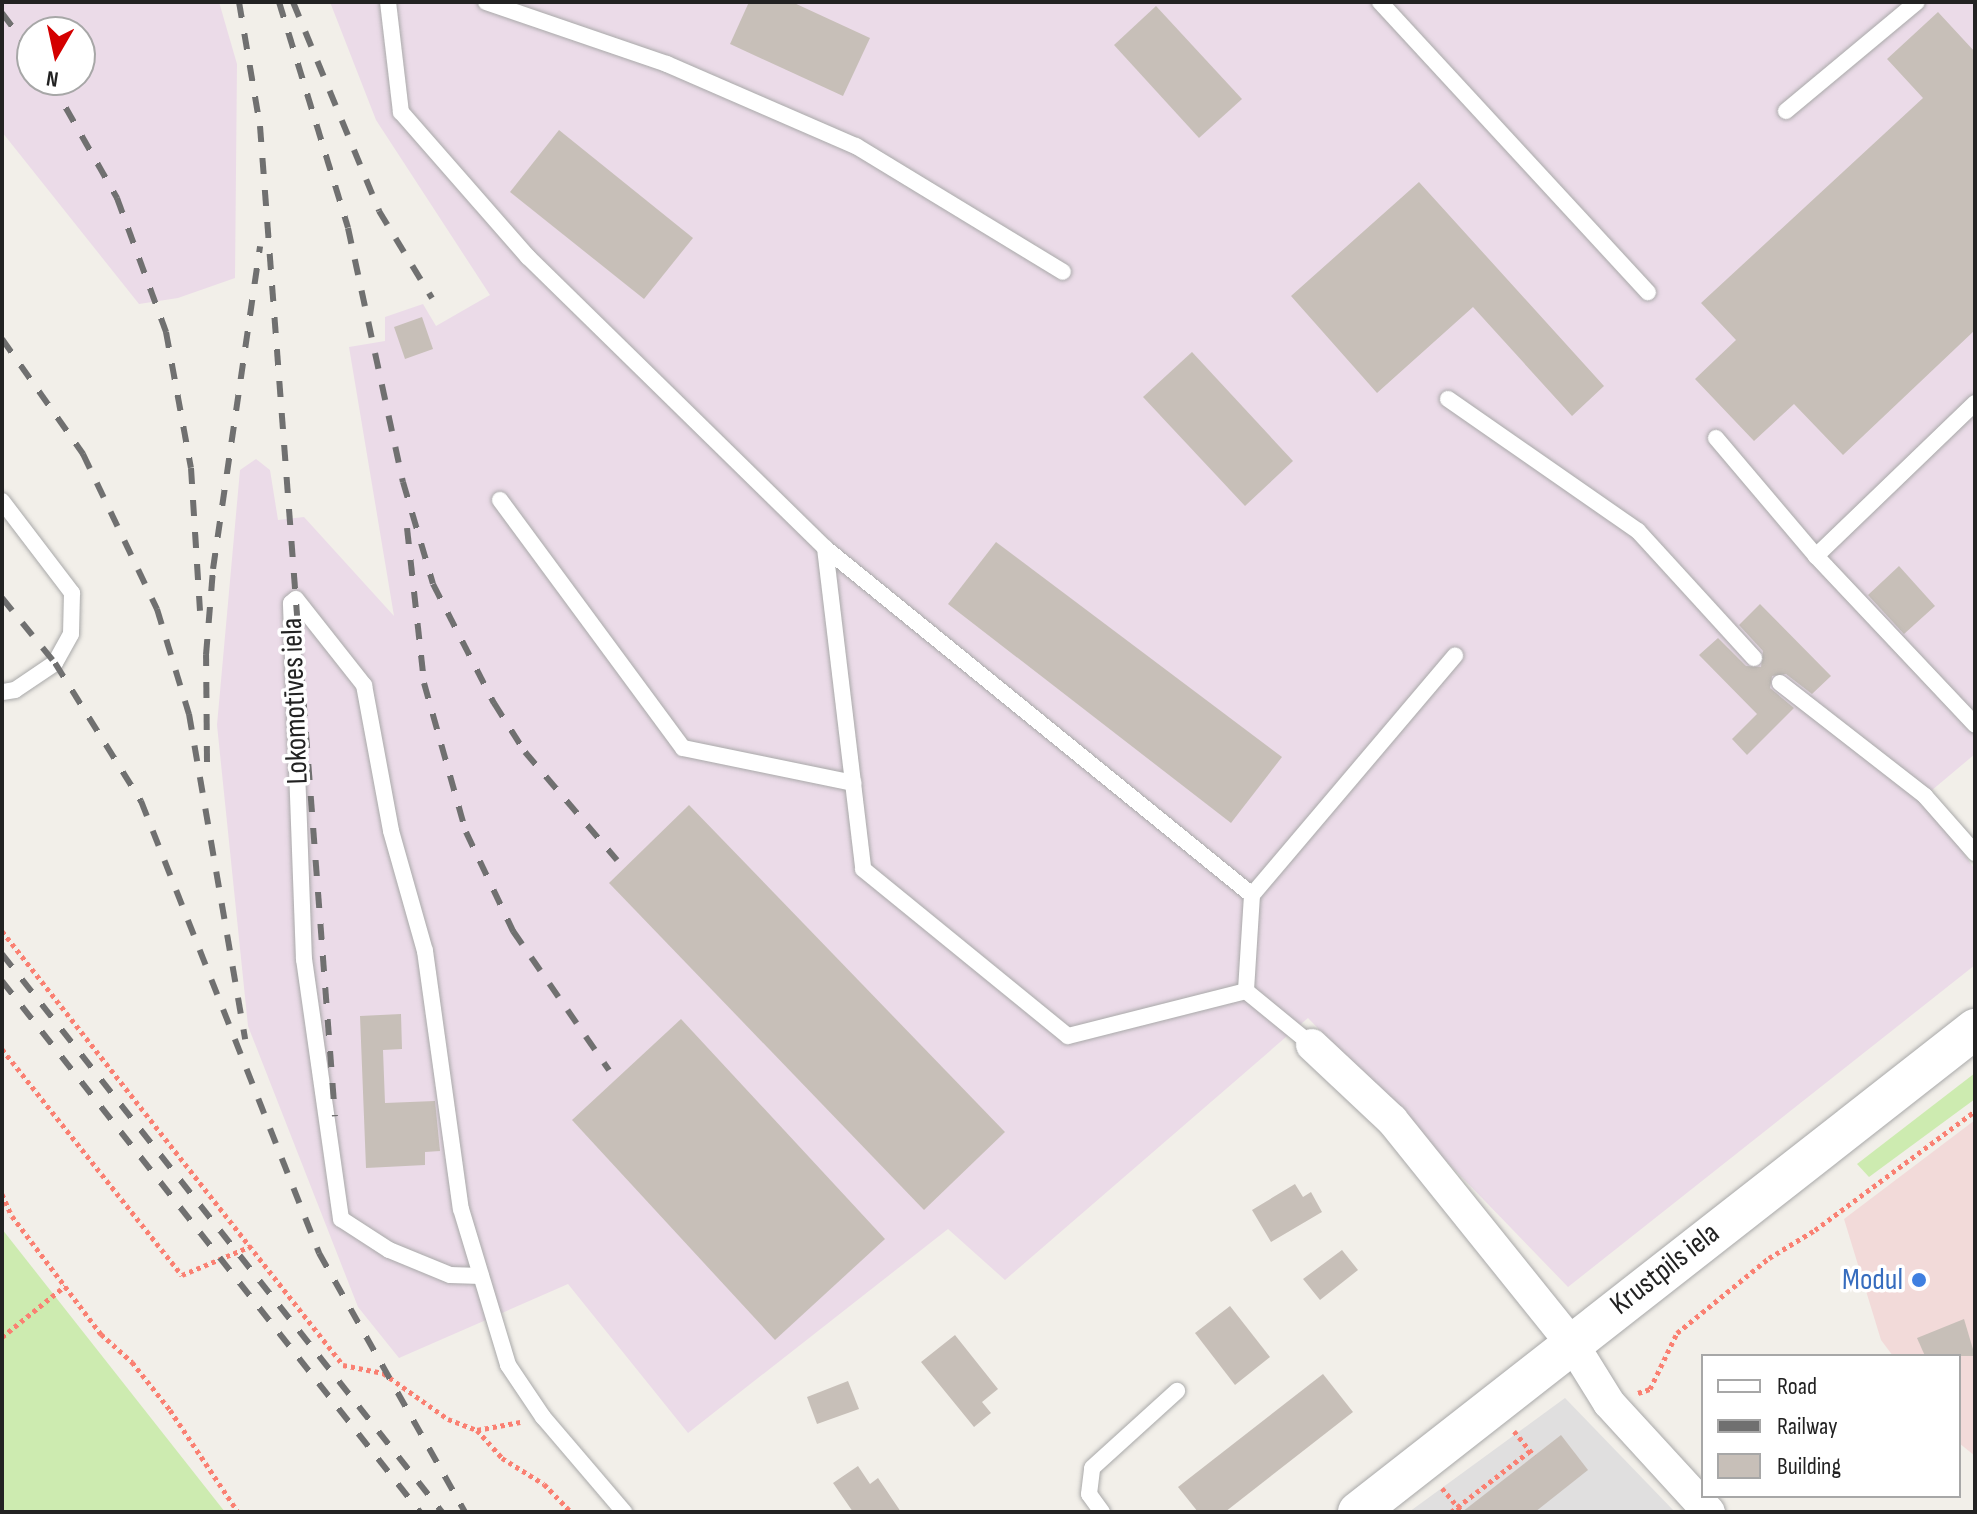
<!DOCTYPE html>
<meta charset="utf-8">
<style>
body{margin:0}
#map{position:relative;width:1977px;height:1514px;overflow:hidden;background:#f2efe9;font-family:"Sofia Sans Condensed",sans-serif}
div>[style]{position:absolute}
.residential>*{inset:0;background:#e0dfdf}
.commercial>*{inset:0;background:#f2dad9}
.industrial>*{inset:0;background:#ebdbe8}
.grass>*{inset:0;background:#cdebb0}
.building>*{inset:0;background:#c7bfb8}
.path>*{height:5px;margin-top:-2.5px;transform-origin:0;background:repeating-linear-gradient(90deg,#fa8072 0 4px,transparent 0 8px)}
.roads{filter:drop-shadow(0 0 2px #a9a9a9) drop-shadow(0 0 2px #a9a9a9)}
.service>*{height:16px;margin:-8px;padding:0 8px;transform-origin:8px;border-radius:8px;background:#fff}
.minor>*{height:32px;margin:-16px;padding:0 16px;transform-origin:16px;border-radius:16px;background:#fff}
.tertiary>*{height:40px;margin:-20px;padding:0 20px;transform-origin:20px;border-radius:20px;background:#fff}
.rail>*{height:6px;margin-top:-3px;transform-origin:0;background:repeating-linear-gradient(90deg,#707070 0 16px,transparent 0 32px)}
.dots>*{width:22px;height:22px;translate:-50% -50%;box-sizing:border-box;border:4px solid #fff;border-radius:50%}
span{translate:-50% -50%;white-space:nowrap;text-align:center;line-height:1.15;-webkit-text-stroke:7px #fff;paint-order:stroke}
.street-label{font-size:30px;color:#222}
.shop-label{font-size:30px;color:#366cbe}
.right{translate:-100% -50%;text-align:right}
.frame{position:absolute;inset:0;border:4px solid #222;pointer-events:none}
.legend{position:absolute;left:1701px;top:1354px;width:260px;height:144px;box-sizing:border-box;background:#fff;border:2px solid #a7a7a7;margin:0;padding:10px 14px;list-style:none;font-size:24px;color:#222}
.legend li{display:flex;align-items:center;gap:16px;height:40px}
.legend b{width:40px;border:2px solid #a7a7a7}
.north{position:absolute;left:16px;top:16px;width:80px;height:80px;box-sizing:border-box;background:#fff;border:2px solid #a7a7a7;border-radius:50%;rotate:189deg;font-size:22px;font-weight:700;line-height:32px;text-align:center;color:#222}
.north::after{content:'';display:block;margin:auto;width:28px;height:36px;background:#d40000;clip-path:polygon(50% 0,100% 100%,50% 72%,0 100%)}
</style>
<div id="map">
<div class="residential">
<div style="clip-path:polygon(1565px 1398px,1675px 1512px,1409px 1512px)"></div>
</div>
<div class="commercial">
<div style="clip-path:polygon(1975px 1120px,1975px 1456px,1959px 1443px,1959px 1356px,1893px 1356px,1881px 1340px,1844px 1219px)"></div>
</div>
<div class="industrial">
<div style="clip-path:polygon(evenodd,2px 2px,219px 2px,237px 64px,235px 278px,178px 298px,139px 304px,2px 132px,2px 2px,32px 32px,80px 32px,80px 80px,32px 80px,32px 32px)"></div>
<div style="clip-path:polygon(330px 2px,1975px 2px,1975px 754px,1925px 796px,1975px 870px,1975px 965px,1568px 1287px,1308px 1018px,1005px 1280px,948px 1229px,688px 1433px,568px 1284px,399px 1358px,358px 1307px,248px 1026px,217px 725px,240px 470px,256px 459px,270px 470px,278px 520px,304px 517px,394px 616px,349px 347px,385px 341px,385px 317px,423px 304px,436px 326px,490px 295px,376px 120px)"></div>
</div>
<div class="grass">
<div style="clip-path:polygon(1975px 1073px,1975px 1099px,1869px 1177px,1857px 1164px)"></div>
<div style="clip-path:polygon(2px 1229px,225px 1512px,2px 1512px)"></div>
</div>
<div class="building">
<div style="clip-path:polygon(749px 2px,792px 2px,870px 38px,843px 96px,730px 44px)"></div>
<div style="clip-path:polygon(1156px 6px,1242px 99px,1199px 138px,1114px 45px)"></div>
<div style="clip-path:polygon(1938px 12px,1975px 52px,1975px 330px,1843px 455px,1794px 404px,1754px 441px,1695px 379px,1736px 340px,1701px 303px,1923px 98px,1887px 59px)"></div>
<div style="clip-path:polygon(559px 130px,693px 238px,644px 299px,510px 192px)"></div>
<div style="clip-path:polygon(1419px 182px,1604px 386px,1572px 416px,1473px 307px,1377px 393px,1291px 296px)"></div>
<div style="clip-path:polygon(422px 317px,433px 349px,405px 359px,394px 327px)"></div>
<div style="clip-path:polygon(1192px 352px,1293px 461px,1245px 506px,1143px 397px)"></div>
<div style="clip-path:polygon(996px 542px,1282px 757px,1231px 823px,948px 604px)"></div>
<div style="clip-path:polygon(1899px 566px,1935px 606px,1904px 634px,1868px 595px)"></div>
<div style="clip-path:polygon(1760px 604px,1831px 676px,1812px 694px,1786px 674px,1772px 676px,1770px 688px,1794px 708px,1747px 755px,1732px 739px,1757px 714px,1699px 655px,1718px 638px,1746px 666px,1761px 667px,1763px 651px,1739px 625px)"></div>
<div style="clip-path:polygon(689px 805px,1005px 1132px,924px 1210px,609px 883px)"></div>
<div style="clip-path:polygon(401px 1014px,402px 1049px,383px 1050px,385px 1103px,435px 1101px,440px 1151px,425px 1152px,425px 1165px,366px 1168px,360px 1016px)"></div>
<div style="clip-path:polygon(681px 1019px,885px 1239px,775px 1340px,572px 1120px)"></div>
<div style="clip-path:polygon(1295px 1184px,1303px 1197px,1311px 1192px,1322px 1212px,1271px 1242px,1252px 1210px)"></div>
<div style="clip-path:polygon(1342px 1250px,1358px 1270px,1320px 1300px,1303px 1279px)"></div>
<div style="clip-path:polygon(1230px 1306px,1270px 1357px,1235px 1385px,1195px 1333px)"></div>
<div style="clip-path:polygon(1964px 1319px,1975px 1356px,1925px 1356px,1917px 1338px)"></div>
<div style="clip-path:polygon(955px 1335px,998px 1389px,982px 1402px,991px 1413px,974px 1427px,921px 1362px)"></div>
<div style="clip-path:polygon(1323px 1374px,1353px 1412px,1225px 1512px,1198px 1512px,1178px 1487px)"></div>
<div style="clip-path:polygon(848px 1381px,859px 1409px,817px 1424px,807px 1397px)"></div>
<div style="clip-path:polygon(1561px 1435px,1588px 1470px,1535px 1512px,1462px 1512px)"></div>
<div style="clip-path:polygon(858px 1466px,870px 1484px,878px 1478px,901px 1512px,853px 1512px,833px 1483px)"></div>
</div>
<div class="path">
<div style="left:2px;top:931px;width:552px;rotate:51.84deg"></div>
<div style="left:343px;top:1365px;width:41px;rotate:11.3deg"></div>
<div style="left:383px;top:1373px;width:80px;rotate:35.3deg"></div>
<div style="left:448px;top:1419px;width:31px;rotate:21deg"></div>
<div style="left:477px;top:1430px;width:44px;rotate:-10.5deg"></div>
<div style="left:2px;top:1049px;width:289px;rotate:51.5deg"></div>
<div style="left:182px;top:1275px;width:75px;rotate:-22.8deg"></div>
<div style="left:2px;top:1194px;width:24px;rotate:66deg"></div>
<div style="left:12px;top:1216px;width:148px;rotate:53deg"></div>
<div style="left:101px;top:1334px;width:42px;rotate:42.1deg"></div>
<div style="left:132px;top:1362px;width:61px;rotate:51.6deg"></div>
<div style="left:170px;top:1410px;width:123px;rotate:56.3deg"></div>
<div style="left:2px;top:1337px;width:81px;rotate:-39deg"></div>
<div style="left:1638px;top:1393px;width:13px;rotate:-18deg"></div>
<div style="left:1650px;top:1389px;width:62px;rotate:-64.3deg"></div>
<div style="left:1677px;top:1333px;width:119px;rotate:-39.2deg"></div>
<div style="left:1769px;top:1258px;width:54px;rotate:-31.3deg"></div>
<div style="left:1815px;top:1230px;width:199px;rotate:-36.6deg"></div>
<div style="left:477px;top:1430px;width:38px;rotate:48deg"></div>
<div style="left:502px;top:1458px;width:49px;rotate:31.8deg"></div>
<div style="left:544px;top:1484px;width:39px;rotate:46deg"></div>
<div style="left:1514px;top:1431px;width:32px;rotate:51deg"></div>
<div style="left:1442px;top:1488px;width:31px;rotate:50deg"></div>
<div style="left:1451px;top:1512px;width:100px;rotate:-37.7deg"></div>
</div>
<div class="roads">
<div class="service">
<div style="left:388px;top:2px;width:111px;rotate:83.3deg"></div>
<div style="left:401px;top:112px;width:193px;rotate:48.8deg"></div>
<div style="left:528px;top:257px;width:416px;rotate:44.4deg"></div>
<div style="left:825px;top:548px;width:550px;rotate:39.1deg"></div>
<div style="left:1252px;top:895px;width:96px;rotate:93.6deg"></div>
<div style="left:1246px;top:991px;width:85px;rotate:39.3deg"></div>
<div style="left:486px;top:2px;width:191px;rotate:18.9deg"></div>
<div style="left:667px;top:64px;width:206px;rotate:23.5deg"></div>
<div style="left:856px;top:146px;width:242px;rotate:31.3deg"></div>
<div style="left:1380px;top:2px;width:395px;rotate:47.3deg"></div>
<div style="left:1786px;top:111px;width:170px;rotate:-39.8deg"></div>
<div style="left:1448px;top:399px;width:231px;rotate:34.8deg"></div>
<div style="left:1638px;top:531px;width:172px;rotate:47.6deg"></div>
<div style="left:1975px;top:403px;width:221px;rotate:136.1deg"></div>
<div style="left:1816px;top:556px;width:232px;rotate:46.7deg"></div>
<div style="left:1716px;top:438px;width:155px;rotate:49.7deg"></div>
<div style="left:500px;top:500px;width:308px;rotate:53.6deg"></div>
<div style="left:683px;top:748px;width:174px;rotate:11.6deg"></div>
<div style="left:2px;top:501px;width:116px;rotate:52.7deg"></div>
<div style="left:72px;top:593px;width:41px;rotate:91.4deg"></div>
<div style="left:71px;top:634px;width:33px;rotate:119deg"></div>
<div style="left:55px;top:663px;width:48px;rotate:146deg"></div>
<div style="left:15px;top:690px;width:13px;rotate:171deg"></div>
<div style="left:825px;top:548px;width:323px;rotate:83.2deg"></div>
<div style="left:863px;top:869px;width:264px;rotate:39.2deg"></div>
<div style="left:1068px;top:1036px;width:184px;rotate:-14.2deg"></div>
<div style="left:1780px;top:683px;width:184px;rotate:37.9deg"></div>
<div style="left:1925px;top:796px;width:76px;rotate:48.7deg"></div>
<div style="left:1252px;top:895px;width:314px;rotate:-49.7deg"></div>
<div style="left:481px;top:1276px;width:31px;rotate:-178deg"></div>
<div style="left:450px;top:1275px;width:66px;rotate:-157.7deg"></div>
<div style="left:389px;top:1250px;width:57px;rotate:-147.1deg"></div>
<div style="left:341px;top:1219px;width:262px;rotate:-98.1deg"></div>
<div style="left:304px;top:960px;width:357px;rotate:-92.1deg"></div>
<div style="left:291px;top:603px;width:6px;rotate:-39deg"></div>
<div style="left:296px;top:599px;width:110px;rotate:51.7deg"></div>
<div style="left:364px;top:685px;width:148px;rotate:79.5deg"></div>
<div style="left:391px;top:831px;width:125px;rotate:74.2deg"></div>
<div style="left:425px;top:951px;width:260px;rotate:82.1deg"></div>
<div style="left:461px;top:1209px;width:163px;rotate:73.2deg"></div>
<div style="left:508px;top:1365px;width:63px;rotate:56.1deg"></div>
<div style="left:543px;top:1417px;width:125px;rotate:49.5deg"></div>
<div style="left:1102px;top:1512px;width:22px;rotate:-126deg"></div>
<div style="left:1089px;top:1494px;width:26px;rotate:-83deg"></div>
<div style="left:1092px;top:1468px;width:115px;rotate:-42.2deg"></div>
</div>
<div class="minor">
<div style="left:1312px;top:1045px;width:110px;rotate:43.2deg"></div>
<div style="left:1392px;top:1120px;width:289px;rotate:51.2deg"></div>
<div style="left:1573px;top:1345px;width:68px;rotate:58.2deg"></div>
<div style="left:1609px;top:1403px;width:148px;rotate:47.5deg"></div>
</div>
<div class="tertiary">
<div style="left:1358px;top:1512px;width:784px;rotate:-38.05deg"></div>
</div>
</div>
<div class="rail">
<div style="left:239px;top:2px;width:126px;rotate:80.4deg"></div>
<div style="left:260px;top:126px;width:993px;rotate:85.67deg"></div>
<div style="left:279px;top:2px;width:236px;rotate:73deg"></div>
<div style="left:348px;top:228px;width:260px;rotate:77.8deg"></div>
<div style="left:403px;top:482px;width:106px;rotate:73.6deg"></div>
<div style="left:433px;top:584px;width:134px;rotate:62.9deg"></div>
<div style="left:494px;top:703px;width:58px;rotate:57.7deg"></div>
<div style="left:525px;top:752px;width:142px;rotate:49.6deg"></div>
<div style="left:293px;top:2px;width:226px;rotate:67.6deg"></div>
<div style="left:379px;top:211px;width:102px;rotate:58.7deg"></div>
<div style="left:2px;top:13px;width:50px;rotate:53.1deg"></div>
<div style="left:50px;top:80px;width:136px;rotate:60.4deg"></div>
<div style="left:117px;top:198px;width:143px;rotate:69.9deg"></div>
<div style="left:166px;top:332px;width:138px;rotate:79.6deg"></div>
<div style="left:191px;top:468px;width:143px;rotate:86.4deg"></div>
<div style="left:2px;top:339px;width:141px;rotate:54.8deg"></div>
<div style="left:83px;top:454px;width:172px;rotate:64.5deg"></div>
<div style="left:157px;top:609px;width:110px;rotate:73.1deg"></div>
<div style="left:189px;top:714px;width:330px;rotate:80.2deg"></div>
<div style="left:407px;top:528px;width:156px;rotate:83.7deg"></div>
<div style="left:424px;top:683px;width:155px;rotate:74.3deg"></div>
<div style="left:466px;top:832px;width:110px;rotate:64.6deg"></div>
<div style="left:513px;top:931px;width:169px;rotate:55.4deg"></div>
<div style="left:2px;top:598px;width:84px;rotate:50.8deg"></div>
<div style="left:55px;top:663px;width:163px;rotate:58.1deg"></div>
<div style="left:141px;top:801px;width:486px;rotate:68.5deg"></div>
<div style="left:319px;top:1253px;width:297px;rotate:60.6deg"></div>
<div style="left:207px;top:762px;width:107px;rotate:-90.5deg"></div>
<div style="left:206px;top:655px;width:86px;rotate:-85.3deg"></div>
<div style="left:213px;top:569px;width:326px;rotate:-81.7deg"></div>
<div style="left:2px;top:954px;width:711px;rotate:51.74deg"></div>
<div style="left:2px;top:981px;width:676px;rotate:51.79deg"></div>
</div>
<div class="dots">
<div style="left:1919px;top:1280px;background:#3f7fe0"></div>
</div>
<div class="street-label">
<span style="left:295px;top:701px;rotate:-92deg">Lokomotīves iela</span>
<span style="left:1665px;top:1269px;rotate:-38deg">Krustpils iela</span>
</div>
<div class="shop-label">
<span class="right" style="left:1903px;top:1280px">Modul</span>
</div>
<div class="frame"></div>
<ul class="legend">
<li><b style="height:10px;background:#fff"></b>Road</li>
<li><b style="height:10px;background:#707070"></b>Railway</li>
<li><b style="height:22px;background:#c7bfb8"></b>Building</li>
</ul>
<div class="north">N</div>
</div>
